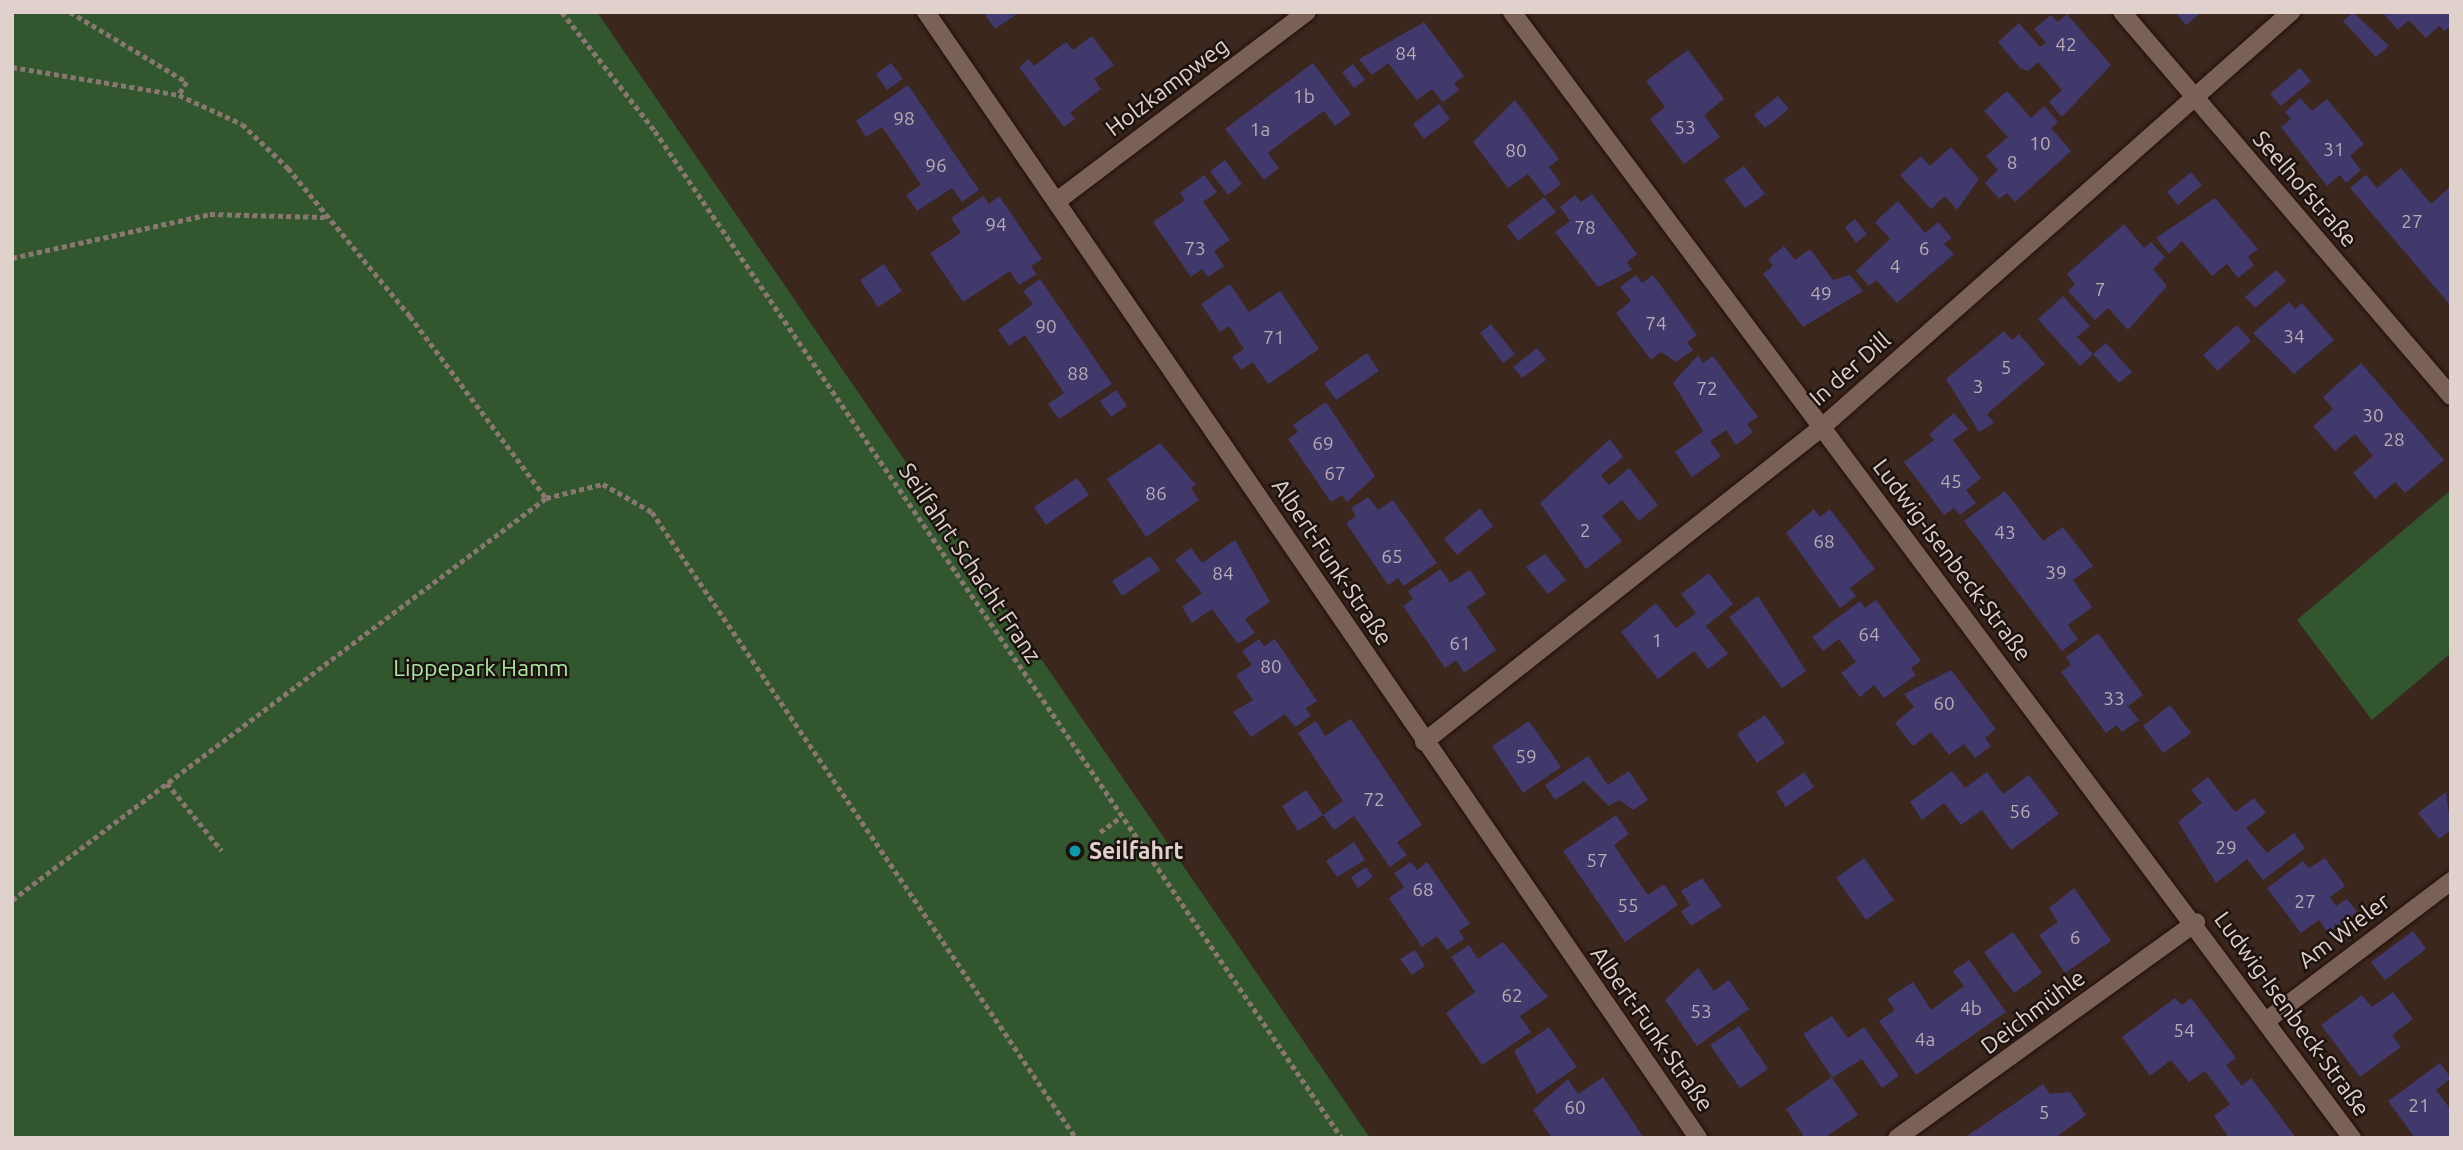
<!DOCTYPE html>
<meta charset="utf-8">
<style>
body{margin:0}
#map{position:relative;width:2463px;height:1150px;overflow:hidden;background:#3c271f;font-family:Ubuntu,sans-serif}
div>[style]{position:absolute}
.green>*{inset:0;background:#32562d}
.building>*{inset:0;background:#41386b}
.path>*{height:4.5px;margin-top:-2.25px;transform-origin:0;background:repeating-linear-gradient(90deg,#897770 0 5px,transparent 0 8.5px)}
.roads{filter:drop-shadow(0 0 2px #220f08) drop-shadow(0 0 2px #220f08)}
.street>*{height:18px;margin:-9px;padding:0 9px;transform-origin:9px;border-radius:9px;background:#796158}
.dots>*{width:19px;height:19px;translate:-50% -50%;box-sizing:border-box;border:4px solid #1c130f;border-radius:50%}
span{translate:-50% -50%;white-space:nowrap;text-align:center;line-height:1.15;-webkit-text-stroke:5px #1c130f;paint-order:stroke}
.number-label{font-size:19px;color:#b8abb4}
.number-label span{-webkit-text-stroke-width:0}
.street-label{font-size:23px;color:#e0d1cc}
.park-label{font-size:23px;color:#a8e7a0}
.poi-label{font-size:23px;color:#e0d1cc;font-weight:700}
.left{translate:0 -50%;text-align:left}
.frame{position:absolute;inset:0;border:14px solid #e0d1cc;pointer-events:none}
</style>
<div id="map">
<div class="green">
<div style="clip-path:polygon(12px 12px,597px 12px,1370px 1138px,12px 1138px)"></div>
<div style="clip-path:polygon(2451px 490px,2451px 653px,2372px 720px,2297px 620px)"></div>
</div>
<div class="building">
<div style="clip-path:polygon(983px 12px,1020px 12px,995px 29px)"></div>
<div style="clip-path:polygon(2175px 12px,2202px 12px,2186px 25px)"></div>
<div style="clip-path:polygon(2353px 12px,2389px 46px,2376px 57px,2343px 21px)"></div>
<div style="clip-path:polygon(2382px 12px,2451px 12px,2451px 26px,2444px 31px,2439px 26px,2426px 38px,2409px 20px,2398px 30px)"></div>
<div style="clip-path:polygon(2067px 14px,2111px 65px,2062px 117px,2049px 102px,2062px 90px,2038px 62px,2028px 71px,2020px 68px,1998px 42px,2019px 23px,2040px 47px,2046px 43px,2034px 29px,2051px 15px,2058px 22px)"></div>
<div style="clip-path:polygon(1424px 22px,1464px 76px,1454px 83px,1459px 90px,1443px 102px,1432px 89px,1417px 100px,1388px 63px,1372px 75px,1359px 59px)"></div>
<div style="clip-path:polygon(1092px 36px,1114px 65px,1094px 79px,1101px 89px,1070px 113px,1075px 119px,1064px 127px,1019px 67px,1029px 59px,1034px 66px,1066px 42px,1073px 50px)"></div>
<div style="clip-path:polygon(1688px 50px,1724px 99px,1704px 115px,1720px 137px,1684px 164px,1650px 119px,1665px 107px,1646px 81px)"></div>
<div style="clip-path:polygon(891px 63px,903px 79px,887px 90px,876px 74px)"></div>
<div style="clip-path:polygon(1313px 63px,1351px 114px,1335px 126px,1324px 111px,1296px 131px,1268px 153px,1279px 168px,1264px 180px,1225px 129px)"></div>
<div style="clip-path:polygon(1353px 64px,1365px 80px,1354px 88px,1342px 72px)"></div>
<div style="clip-path:polygon(2300px 68px,2311px 81px,2281px 106px,2270px 94px)"></div>
<div style="clip-path:polygon(908px 85px,979px 190px,962px 202px,952px 188px,917px 211px,906px 195px,921px 185px,902px 156px,882px 127px,866px 137px,856px 121px)"></div>
<div style="clip-path:polygon(2007px 91px,2031px 118px,2044px 106px,2058px 122px,2051px 128px,2071px 151px,2015px 202px,2007px 193px,1999px 199px,1985px 183px,1998px 170px,1986px 156px,2008px 137px,1984px 111px)"></div>
<div style="clip-path:polygon(1778px 96px,1789px 109px,1765px 128px,1754px 115px)"></div>
<div style="clip-path:polygon(2300px 98px,2312px 111px,2327px 99px,2364px 144px,2350px 156px,2361px 170px,2346px 183px,2340px 175px,2327px 186px,2281px 127px,2291px 119px,2285px 112px)"></div>
<div style="clip-path:polygon(1515px 100px,1559px 159px,1549px 167px,1561px 184px,1545px 196px,1528px 174px,1508px 188px,1473px 142px)"></div>
<div style="clip-path:polygon(1439px 104px,1450px 119px,1424px 139px,1413px 124px)"></div>
<div style="clip-path:polygon(1951px 147px,1979px 179px,1957px 210px,1945px 196px,1931px 209px,1900px 175px,1921px 156px,1930px 166px)"></div>
<div style="clip-path:polygon(1225px 160px,1242px 184px,1228px 195px,1210px 171px)"></div>
<div style="clip-path:polygon(1744px 166px,1765px 194px,1745px 208px,1724px 180px)"></div>
<div style="clip-path:polygon(2401px 168px,2431px 204px,2451px 186px,2451px 306px,2350px 188px,2366px 175px,2377px 188px)"></div>
<div style="clip-path:polygon(2191px 172px,2202px 185px,2178px 205px,2167px 192px)"></div>
<div style="clip-path:polygon(1204px 175px,1217px 192px,1203px 202px,1230px 240px,1214px 251px,1224px 266px,1208px 277px,1202px 269px,1191px 277px,1153px 222px,1185px 200px,1180px 193px)"></div>
<div style="clip-path:polygon(1592px 194px,1637px 254px,1627px 262px,1632px 270px,1598px 287px,1555px 232px,1570px 221px,1560px 207px,1575px 195px,1581px 202px)"></div>
<div style="clip-path:polygon(983px 196px,989px 204px,999px 196px,1042px 259px,1031px 266px,1037px 274px,1019px 285px,1010px 271px,963px 302px,930px 253px,961px 233px,951px 218px)"></div>
<div style="clip-path:polygon(1544px 197px,1556px 212px,1518px 241px,1507px 226px)"></div>
<div style="clip-path:polygon(2215px 198px,2258px 249px,2248px 257px,2254px 265px,2238px 278px,2227px 264px,2212px 276px,2182px 241px,2169px 254px,2156px 238px)"></div>
<div style="clip-path:polygon(1898px 201px,1925px 233px,1938px 222px,1952px 238px,1944px 244px,1954px 254px,1897px 303px,1876px 280px,1869px 286px,1856px 271px,1890px 239px,1875px 222px)"></div>
<div style="clip-path:polygon(1855px 219px,1867px 234px,1856px 243px,1845px 227px)"></div>
<div style="clip-path:polygon(2124px 224px,2144px 248px,2151px 242px,2165px 257px,2153px 269px,2167px 286px,2128px 330px,2108px 308px,2095px 320px,2068px 291px,2075px 284px,2067px 274px)"></div>
<div style="clip-path:polygon(1784px 246px,1795px 260px,1810px 249px,1833px 280px,1850px 275px,1863px 291px,1803px 327px,1763px 274px,1773px 266px,1768px 259px)"></div>
<div style="clip-path:polygon(884px 264px,902px 291px,878px 307px,860px 280px)"></div>
<div style="clip-path:polygon(2276px 270px,2286px 281px,2255px 308px,2245px 297px)"></div>
<div style="clip-path:polygon(1636px 275px,1642px 283px,1653px 275px,1697px 335px,1687px 342px,1693px 350px,1676px 362px,1661px 352px,1651px 360px,1616px 313px,1631px 301px,1620px 287px)"></div>
<div style="clip-path:polygon(1040px 279px,1112px 384px,1059px 419px,1048px 404px,1064px 393px,1025px 335px,1009px 346px,998px 330px,1033px 304px,1023px 291px)"></div>
<div style="clip-path:polygon(1230px 284px,1249px 312px,1280px 291px,1319px 349px,1268px 384px,1253px 362px,1241px 370px,1232px 357px,1244px 349px,1229px 326px,1220px 332px,1201px 304px)"></div>
<div style="clip-path:polygon(2063px 296px,2090px 326px,2077px 337px,2093px 354px,2080px 366px,2038px 319px)"></div>
<div style="clip-path:polygon(2289px 302px,2295px 309px,2302px 303px,2334px 340px,2294px 374px,2253px 333px)"></div>
<div style="clip-path:polygon(1491px 324px,1515px 354px,1503px 363px,1480px 333px)"></div>
<div style="clip-path:polygon(2237px 325px,2251px 341px,2218px 371px,2203px 355px)"></div>
<div style="clip-path:polygon(2004px 331px,2012px 340px,2019px 334px,2045px 364px,1987px 414px,1994px 423px,1979px 432px,1946px 379px)"></div>
<div style="clip-path:polygon(2106px 343px,2132px 372px,2119px 383px,2093px 354px)"></div>
<div style="clip-path:polygon(1537px 348px,1546px 360px,1522px 378px,1513px 367px)"></div>
<div style="clip-path:polygon(1367px 353px,1379px 371px,1336px 400px,1324px 383px)"></div>
<div style="clip-path:polygon(1698px 355px,1703px 363px,1713px 356px,1758px 417px,1747px 424px,1753px 432px,1736px 445px,1726px 430px,1710px 441px,1721px 456px,1692px 477px,1675px 452px,1703px 431px,1673px 383px)"></div>
<div style="clip-path:polygon(2361px 363px,2444px 460px,2405px 493px,2395px 482px,2375px 499px,2353px 473px,2373px 456px,2355px 434px,2335px 451px,2313px 426px,2333px 409px,2323px 397px)"></div>
<div style="clip-path:polygon(1116px 390px,1127px 406px,1111px 417px,1100px 401px)"></div>
<div style="clip-path:polygon(1326px 402px,1375px 476px,1347px 502px,1342px 495px,1331px 502px,1288px 439px,1298px 432px,1293px 425px)"></div>
<div style="clip-path:polygon(1954px 413px,1968px 429px,1953px 440px,1981px 478px,1966px 490px,1976px 503px,1960px 515px,1954px 508px,1944px 515px,1904px 462px,1934px 440px,1929px 434px)"></div>
<div style="clip-path:polygon(1610px 439px,1623px 457px,1601px 475px,1609px 485px,1629px 468px,1658px 505px,1639px 521px,1622px 500px,1602px 516px,1622px 541px,1586px 569px,1540px 503px)"></div>
<div style="clip-path:polygon(1160px 443px,1196px 485px,1191px 488px,1199px 500px,1146px 537px,1107px 479px)"></div>
<div style="clip-path:polygon(1077px 478px,1089px 495px,1046px 525px,1034px 507px)"></div>
<div style="clip-path:polygon(2005px 491px,2043px 541px,2063px 527px,2093px 566px,2073px 580px,2092px 607px,2068px 625px,2078px 639px,2062px 651px,1964px 521px)"></div>
<div style="clip-path:polygon(1368px 497px,1378px 510px,1393px 500px,1437px 563px,1404px 586px,1398px 578px,1388px 585px,1346px 523px,1356px 516px,1351px 508px)"></div>
<div style="clip-path:polygon(1480px 508px,1493px 526px,1457px 555px,1444px 539px)"></div>
<div style="clip-path:polygon(1814px 509px,1820px 517px,1830px 509px,1875px 569px,1850px 588px,1856px 596px,1840px 608px,1786px 533px)"></div>
<div style="clip-path:polygon(1235px 540px,1270px 602px,1245px 619px,1255px 633px,1238px 644px,1212px 609px,1192px 623px,1182px 607px,1202px 593px,1175px 560px,1191px 548px,1202px 563px)"></div>
<div style="clip-path:polygon(1545px 554px,1566px 580px,1548px 594px,1526px 567px)"></div>
<div style="clip-path:polygon(1150px 556px,1160px 570px,1122px 596px,1112px 581px)"></div>
<div style="clip-path:polygon(1441px 569px,1450px 583px,1470px 570px,1486px 594px,1467px 607px,1496px 650px,1464px 673px,1456px 660px,1445px 668px,1403px 606px,1413px 599px,1408px 591px)"></div>
<div style="clip-path:polygon(1709px 573px,1733px 604px,1706px 626px,1728px 654px,1708px 669px,1694px 651px,1658px 679px,1621px 632px,1656px 603px,1676px 628px,1696px 613px,1681px 594px)"></div>
<div style="clip-path:polygon(1758px 596px,1806px 671px,1782px 688px,1729px 617px)"></div>
<div style="clip-path:polygon(1876px 600px,1921px 661px,1911px 668px,1916px 675px,1884px 698px,1874px 685px,1860px 697px,1841px 673px,1856px 662px,1839px 639px,1823px 651px,1812px 637px,1860px 601px,1865px 608px)"></div>
<div style="clip-path:polygon(2098px 633px,2143px 695px,2128px 706px,2139px 720px,2122px 732px,2116px 725px,2106px 733px,2061px 672px,2071px 665px,2066px 657px)"></div>
<div style="clip-path:polygon(1259px 639px,1264px 646px,1275px 639px,1317px 701px,1306px 708px,1311px 716px,1295px 727px,1285px 714px,1251px 737px,1233px 712px,1253px 700px,1236px 675px,1252px 665px,1242px 651px)"></div>
<div style="clip-path:polygon(1951px 670px,1996px 729px,1985px 738px,1991px 746px,1975px 758px,1964px 744px,1949px 755px,1931px 732px,1913px 746px,1895px 723px,1914px 707px,1904px 694px)"></div>
<div style="clip-path:polygon(2170px 705px,2191px 733px,2163px 753px,2143px 726px)"></div>
<div style="clip-path:polygon(1765px 715px,1785px 743px,1757px 763px,1737px 734px)"></div>
<div style="clip-path:polygon(1351px 719px,1422px 825px,1397px 842px,1407px 855px,1390px 867px,1354px 816px,1334px 830px,1323px 815px,1343px 801px,1298px 733px,1316px 721px,1325px 736px)"></div>
<div style="clip-path:polygon(1529px 721px,1561px 767px,1523px 793px,1492px 746px)"></div>
<div style="clip-path:polygon(1588px 756px,1608px 785px,1629px 771px,1648px 800px,1633px 810px,1619px 800px,1609px 806px,1584px 781px,1555px 800px,1545px 785px)"></div>
<div style="clip-path:polygon(1952px 771px,1965px 788px,1987px 772px,2003px 794px,2029px 775px,2059px 814px,2011px 850px,1982px 810px,1961px 825px,1944px 803px,1922px 820px,1910px 802px)"></div>
<div style="clip-path:polygon(1804px 772px,1814px 787px,1786px 807px,1776px 792px)"></div>
<div style="clip-path:polygon(2208px 777px,2235px 812px,2254px 798px,2266px 813px,2246px 828px,2267px 853px,2294px 833px,2305px 848px,2263px 880px,2247px 859px,2216px 883px,2178px 822px,2202px 803px,2191px 790px)"></div>
<div style="clip-path:polygon(1306px 790px,1323px 815px,1298px 831px,1282px 806px)"></div>
<div style="clip-path:polygon(2446px 792px,2451px 830px,2439px 839px,2418px 813px)"></div>
<div style="clip-path:polygon(1616px 815px,1629px 834px,1614px 845px,1631px 871px,1648px 895px,1664px 884px,1678px 905px,1625px 942px,1563px 851px)"></div>
<div style="clip-path:polygon(1354px 842px,1365px 860px,1337px 877px,1326px 861px)"></div>
<div style="clip-path:polygon(1864px 858px,1894px 900px,1866px 920px,1836px 878px)"></div>
<div style="clip-path:polygon(2325px 858px,2345px 886px,2330px 897px,2336px 906px,2347px 899px,2357px 912px,2328px 933px,2319px 920px,2301px 933px,2267px 888px,2303px 861px,2309px 868px)"></div>
<div style="clip-path:polygon(1411px 862px,1417px 870px,1427px 862px,1470px 924px,1459px 931px,1464px 939px,1447px 950px,1437px 936px,1422px 947px,1389px 898px,1404px 887px,1394px 873px)"></div>
<div style="clip-path:polygon(1366px 867px,1373px 877px,1358px 888px,1351px 877px)"></div>
<div style="clip-path:polygon(1702px 878px,1722px 906px,1691px 926px,1681px 911px,1690px 905px,1681px 891px)"></div>
<div style="clip-path:polygon(2074px 888px,2111px 941px,2065px 973px,2039px 935px,2058px 922px,2049px 908px)"></div>
<div style="clip-path:polygon(2413px 931px,2426px 949px,2385px 980px,2371px 962px)"></div>
<div style="clip-path:polygon(2013px 932px,2042px 973px,2014px 993px,1984px 952px)"></div>
<div style="clip-path:polygon(1503px 942px,1548px 997px,1520px 1016px,1531px 1032px,1482px 1065px,1446px 1013px,1475px 992px,1451px 957px,1469px 945px,1478px 959px)"></div>
<div style="clip-path:polygon(1415px 950px,1425px 966px,1412px 975px,1400px 959px)"></div>
<div style="clip-path:polygon(1969px 960px,2006px 1012px,1916px 1075px,1879px 1021px,1895px 1010px,1887px 999px,1913px 982px,1931px 1010px,1964px 986px,1953px 971px)"></div>
<div style="clip-path:polygon(1698px 968px,1714px 991px,1729px 980px,1749px 1009px,1697px 1046px,1665px 1000px)"></div>
<div style="clip-path:polygon(2393px 992px,2413px 1019px,2392px 1035px,2401px 1047px,2360px 1077px,2321px 1025px,2362px 995px,2372px 1007px)"></div>
<div style="clip-path:polygon(2175px 998px,2182px 1005px,2191px 998px,2236px 1058px,2226px 1065px,2235px 1077px,2242px 1086px,2251px 1078px,2296px 1138px,2229px 1138px,2214px 1116px,2230px 1104px,2205px 1071px,2189px 1082px,2171px 1060px,2150px 1076px,2122px 1037px)"></div>
<div style="clip-path:polygon(1832px 1016px,1848px 1038px,1864px 1027px,1899px 1076px,1882px 1088px,1862px 1059px,1832px 1078px,1858px 1115px,1824px 1138px,1805px 1138px,1786px 1109px,1832px 1077px,1803px 1034px)"></div>
<div style="clip-path:polygon(1739px 1026px,1768px 1069px,1740px 1088px,1710px 1045px)"></div>
<div style="clip-path:polygon(1549px 1027px,1577px 1067px,1537px 1094px,1514px 1051px)"></div>
<div style="clip-path:polygon(2440px 1063px,2451px 1078px,2436px 1090px,2451px 1110px,2451px 1138px,2415px 1138px,2388px 1101px)"></div>
<div style="clip-path:polygon(1603px 1077px,1644px 1138px,1552px 1138px,1533px 1110px,1568px 1079px,1578px 1094px)"></div>
<div style="clip-path:polygon(2043px 1084px,2050px 1094px,2070px 1092px,2086px 1115px,2055px 1138px,1964px 1138px)"></div>
</div>
<div class="path">
<div style="left:70px;top:12px;width:136px;rotate:30.9deg"></div>
<div style="left:187px;top:82px;width:15px;rotate:122deg"></div>
<div style="left:562px;top:12px;width:151px;rotate:52deg"></div>
<div style="left:655px;top:131px;width:1219px;rotate:55.7deg"></div>
<div style="left:12px;top:67px;width:169px;rotate:9.5deg"></div>
<div style="left:179px;top:95px;width:69px;rotate:24.7deg"></div>
<div style="left:242px;top:124px;width:64px;rotate:43.7deg"></div>
<div style="left:288px;top:168px;width:192px;rotate:50.5deg"></div>
<div style="left:410px;top:316px;width:227px;rotate:53.2deg"></div>
<div style="left:12px;top:258px;width:203px;rotate:-12.5deg"></div>
<div style="left:210px;top:214px;width:115px;rotate:1.5deg"></div>
<div style="left:167px;top:783px;width:87px;rotate:51deg"></div>
<div style="left:1100px;top:832px;width:26px;rotate:-36deg"></div>
<div style="left:12px;top:900px;width:668px;rotate:-36.97deg"></div>
<div style="left:546px;top:498px;width:59px;rotate:-13.8deg"></div>
<div style="left:603px;top:484px;width:56px;rotate:29.7deg"></div>
<div style="left:652px;top:512px;width:756px;rotate:55.89deg"></div>
</div>
<div class="roads">
<div class="street">
<div style="left:926px;top:12px;width:1365px;rotate:55.56deg"></div>
<div style="left:1512px;top:12px;width:1405px;rotate:53.28deg"></div>
<div style="left:2122px;top:12px;width:506px;rotate:49.41deg"></div>
<div style="left:1057px;top:201px;width:313px;rotate:-37.1deg"></div>
<div style="left:1424px;top:742px;width:506px;rotate:-38.34deg"></div>
<div style="left:1821px;top:428px;width:628px;rotate:-41.51deg"></div>
<div style="left:2266px;top:1021px;width:232px;rotate:-37.1deg"></div>
<div style="left:1897px;top:1138px;width:369px;rotate:-35.8deg"></div>
</div>
</div>
<div class="dots">
<div style="left:1075px;top:851px;background:#0f9aa8"></div>
</div>
<div class="number-label">
<span style="left:2066px;top:45px">42</span>
<span style="left:1406px;top:54px">84</span>
<span style="left:1304px;top:97px">1b</span>
<span style="left:904px;top:119px">98</span>
<span style="left:1685px;top:128px">53</span>
<span style="left:1260px;top:130px">1a</span>
<span style="left:2040px;top:144px">10</span>
<span style="left:2334px;top:150px">31</span>
<span style="left:1516px;top:151px">80</span>
<span style="left:2012px;top:163px">8</span>
<span style="left:936px;top:166px">96</span>
<span style="left:2412px;top:222px">27</span>
<span style="left:996px;top:225px">94</span>
<span style="left:1585px;top:228px">78</span>
<span style="left:1195px;top:249px">73</span>
<span style="left:1924px;top:249px">6</span>
<span style="left:1895px;top:267px">4</span>
<span style="left:2100px;top:290px">7</span>
<span style="left:1821px;top:294px">49</span>
<span style="left:1656px;top:324px">74</span>
<span style="left:1046px;top:327px">90</span>
<span style="left:2294px;top:337px">34</span>
<span style="left:1274px;top:338px">71</span>
<span style="left:2006px;top:368px">5</span>
<span style="left:1078px;top:374px">88</span>
<span style="left:1978px;top:387px">3</span>
<span style="left:1707px;top:389px">72</span>
<span style="left:2373px;top:416px">30</span>
<span style="left:2394px;top:440px">28</span>
<span style="left:1323px;top:444px">69</span>
<span style="left:1335px;top:474px">67</span>
<span style="left:1951px;top:482px">45</span>
<span style="left:1156px;top:494px">86</span>
<span style="left:1585px;top:531px">2</span>
<span style="left:2005px;top:533px">43</span>
<span style="left:1824px;top:542px">68</span>
<span style="left:1392px;top:557px">65</span>
<span style="left:2056px;top:573px">39</span>
<span style="left:1223px;top:574px">84</span>
<span style="left:1869px;top:635px">64</span>
<span style="left:1657px;top:641px">1</span>
<span style="left:1460px;top:644px">61</span>
<span style="left:1271px;top:667px">80</span>
<span style="left:2114px;top:699px">33</span>
<span style="left:1944px;top:704px">60</span>
<span style="left:1526px;top:757px">59</span>
<span style="left:1374px;top:800px">72</span>
<span style="left:2020px;top:812px">56</span>
<span style="left:2226px;top:848px">29</span>
<span style="left:1597px;top:861px">57</span>
<span style="left:1423px;top:890px">68</span>
<span style="left:2305px;top:902px">27</span>
<span style="left:1628px;top:906px">55</span>
<span style="left:2075px;top:938px">6</span>
<span style="left:1512px;top:996px">62</span>
<span style="left:1971px;top:1009px">4b</span>
<span style="left:1701px;top:1012px">53</span>
<span style="left:2184px;top:1031px">54</span>
<span style="left:1925px;top:1040px">4a</span>
<span style="left:2419px;top:1106px">21</span>
<span style="left:1575px;top:1108px">60</span>
<span style="left:2044px;top:1113px">5</span>
</div>
<div class="street-label">
<span style="left:1167px;top:87px;rotate:-37deg">Holzkampweg</span>
<span style="left:2305px;top:189px;rotate:49deg">Seelhofstraße</span>
<span style="left:1850px;top:369px;rotate:-41deg">In der Dill</span>
<span style="left:1952px;top:560px;rotate:53deg">Ludwig-Isenbeck-Straße</span>
<span style="left:1332px;top:562px;rotate:56deg">Albert-Funk-Straße</span>
<span style="left:970px;top:563px;rotate:56deg">Seilfahrt Schacht Franz</span>
<span style="left:2344px;top:931px;rotate:-37deg">Am Wieler</span>
<span style="left:2033px;top:1012px;rotate:-37deg">Deichmühle</span>
<span style="left:2292px;top:1014px;rotate:54deg">Ludwig-Isenbeck-Straße</span>
<span style="left:1652px;top:1029px;rotate:55deg">Albert-Funk-Straße</span>
</div>
<div class="park-label">
<span style="left:481px;top:668px">Lippepark Hamm</span>
</div>
<div class="poi-label">
<span class="left" style="left:1089px;top:851px">Seilfahrt</span>
</div>
<div class="frame"></div>
</div>
